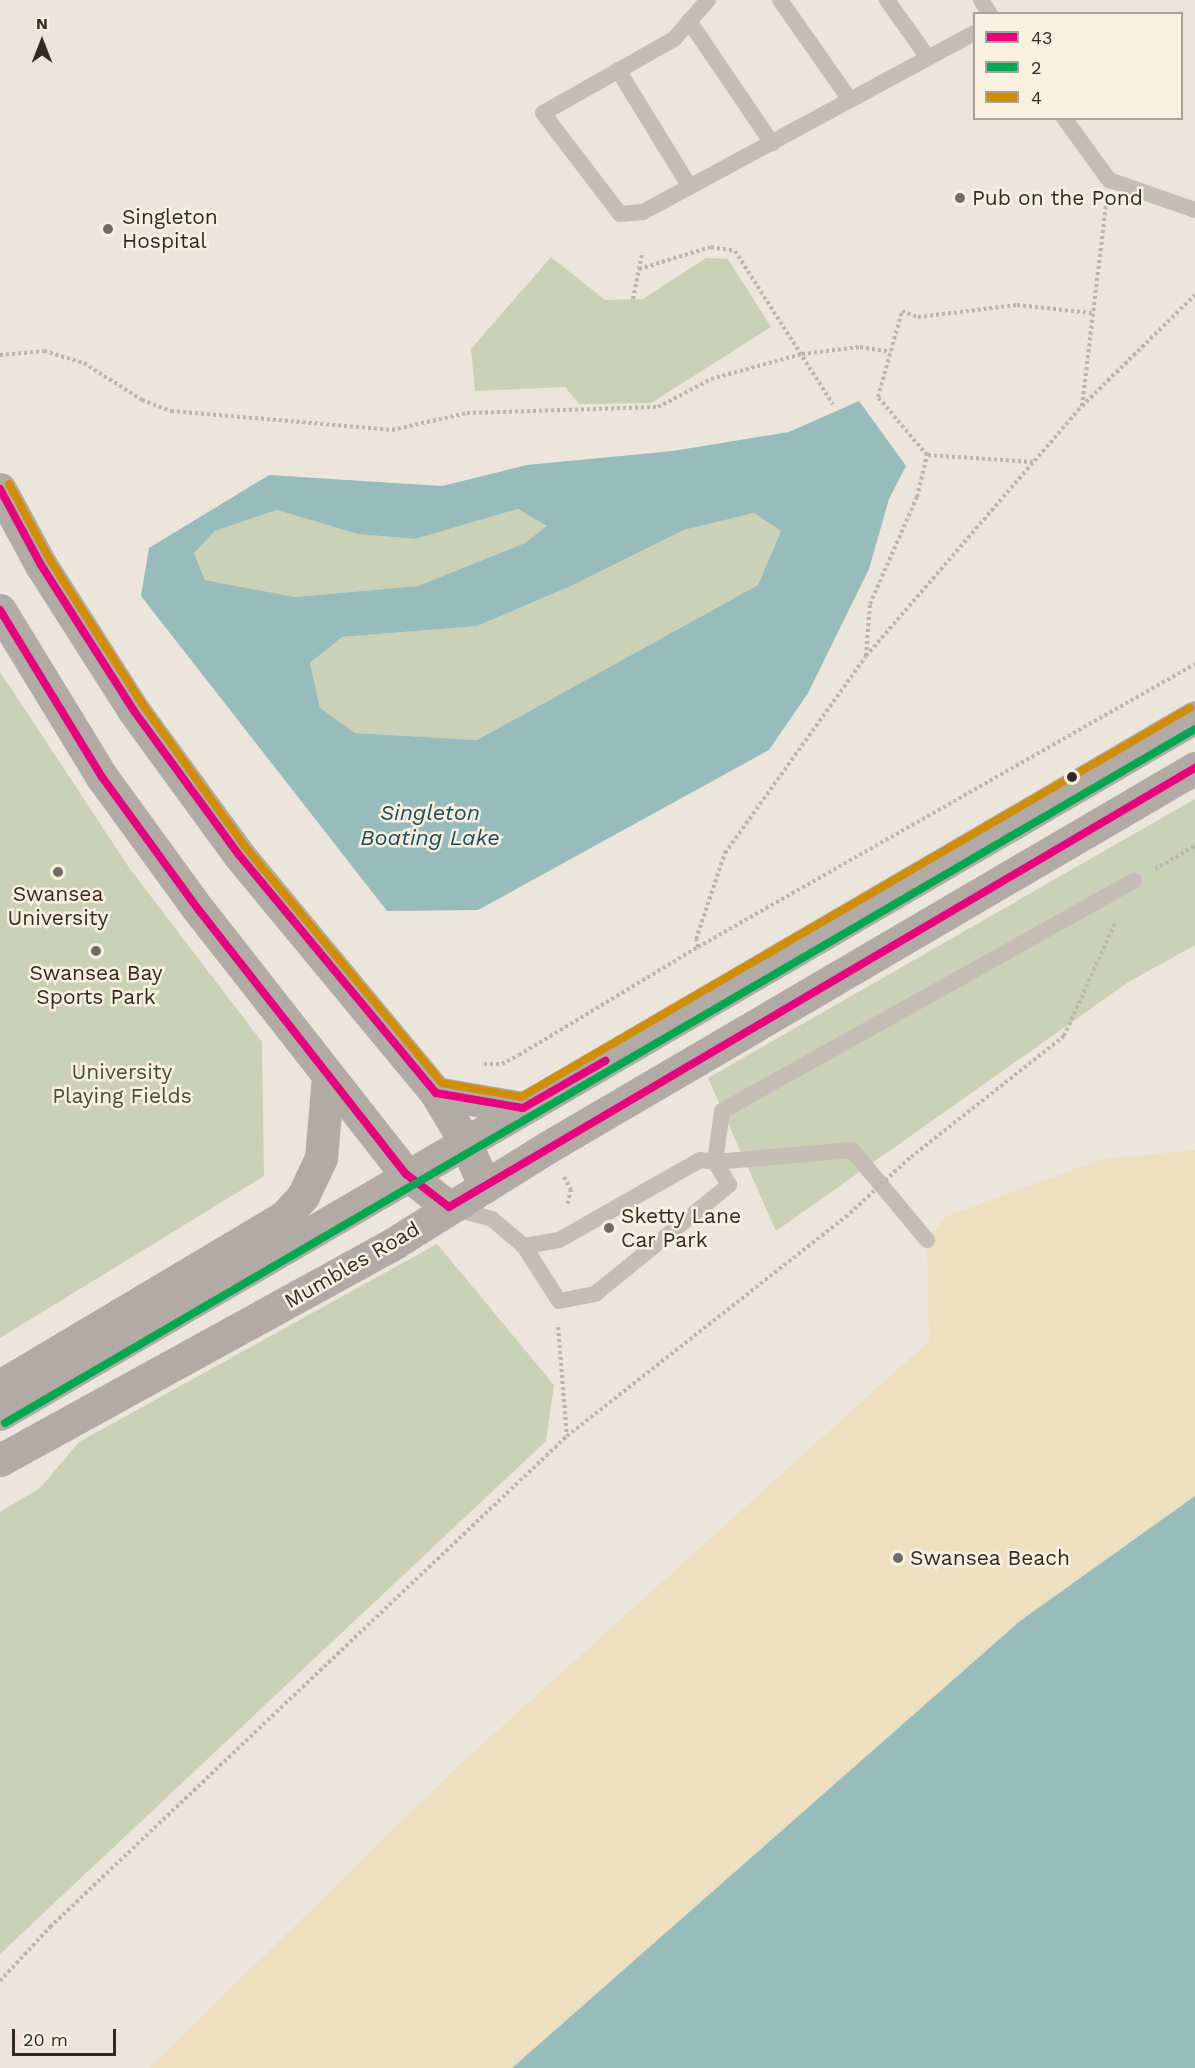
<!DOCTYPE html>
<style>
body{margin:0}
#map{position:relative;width:1195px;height:2068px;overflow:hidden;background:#ebe5dc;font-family:"Work Sans",sans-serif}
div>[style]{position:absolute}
.green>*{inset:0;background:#cad1b6}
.sand>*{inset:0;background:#ede0c0}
.water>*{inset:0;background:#98bbbc}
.path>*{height:4px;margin-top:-2px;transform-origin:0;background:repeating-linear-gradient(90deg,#bcb5ae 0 3px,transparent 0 6px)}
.service>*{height:16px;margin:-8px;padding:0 8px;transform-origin:8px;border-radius:8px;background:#c3bdb6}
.primary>*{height:33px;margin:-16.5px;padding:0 16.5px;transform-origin:16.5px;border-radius:16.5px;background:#b2aba5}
.path-bridge>*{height:4px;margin-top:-2px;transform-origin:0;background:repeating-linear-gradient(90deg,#bcb5ae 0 3px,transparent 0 6px)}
.bus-1>*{height:8px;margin:-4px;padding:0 4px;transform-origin:4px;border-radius:4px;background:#e5007d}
.bus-2>*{height:8px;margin:-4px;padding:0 4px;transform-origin:4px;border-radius:4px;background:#00a651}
.bus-3>*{height:8px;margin:-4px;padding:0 4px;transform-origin:4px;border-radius:4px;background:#d08d07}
.dots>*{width:16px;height:16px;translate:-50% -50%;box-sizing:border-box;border:3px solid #f9f0e2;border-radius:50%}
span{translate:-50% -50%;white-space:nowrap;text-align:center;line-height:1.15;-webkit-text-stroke:5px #f9f0e2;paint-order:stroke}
.poi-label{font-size:21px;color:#342a24}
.left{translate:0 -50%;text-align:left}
.park-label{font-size:21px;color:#405327}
.street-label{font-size:21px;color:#342a24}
.water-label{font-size:22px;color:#194e56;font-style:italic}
.legend{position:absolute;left:973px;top:12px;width:210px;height:108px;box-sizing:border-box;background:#f9f0e2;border:2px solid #aaa196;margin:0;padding:8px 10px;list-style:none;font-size:18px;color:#342a24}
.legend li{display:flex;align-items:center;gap:12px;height:30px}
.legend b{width:30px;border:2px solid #aaa196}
.north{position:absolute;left:12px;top:12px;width:60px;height:60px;-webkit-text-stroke:4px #f9f0e2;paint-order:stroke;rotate:0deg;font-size:16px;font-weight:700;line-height:24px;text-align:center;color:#342a24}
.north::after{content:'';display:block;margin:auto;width:21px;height:27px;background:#342a24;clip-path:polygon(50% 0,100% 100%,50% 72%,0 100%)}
.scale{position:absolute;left:12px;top:2029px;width:104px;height:27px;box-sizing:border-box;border:3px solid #342a24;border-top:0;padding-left:8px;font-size:18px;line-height:21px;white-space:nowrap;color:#342a24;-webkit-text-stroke:4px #f9f0e2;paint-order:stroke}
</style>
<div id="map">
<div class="green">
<div style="clip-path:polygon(551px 257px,605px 300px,643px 299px,706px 258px,728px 259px,771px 327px,651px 403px,579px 404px,565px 387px,475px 391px,471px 349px)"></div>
<div style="clip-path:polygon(518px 509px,548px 526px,525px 543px,418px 586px,295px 597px,205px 580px,194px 553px,215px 531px,277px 510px,358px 534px,415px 539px)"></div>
<div style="clip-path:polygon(754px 513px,781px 531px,758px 585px,477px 740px,355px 733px,320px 709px,310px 663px,342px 637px,477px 626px,573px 585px,684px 530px)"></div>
<div style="clip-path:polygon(0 672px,130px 869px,262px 1042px,264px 1176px,0 1338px)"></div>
<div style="clip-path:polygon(1195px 799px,1195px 945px,1127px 983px,776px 1231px,708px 1078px)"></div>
<div style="clip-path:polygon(437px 1244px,554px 1385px,546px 1441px,0 1954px,0 1512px,40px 1488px,79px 1442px)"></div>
</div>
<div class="sand">
<div style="clip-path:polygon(1195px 1150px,1195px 1496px,1020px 1621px,512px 2068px,149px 2068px,456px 1768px,929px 1341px,927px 1240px,945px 1217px,1102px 1159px)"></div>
</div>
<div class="water">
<div style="clip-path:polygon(evenodd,859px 401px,906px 466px,889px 499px,869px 569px,808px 693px,769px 750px,478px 910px,387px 911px,141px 596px,149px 548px,269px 475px,442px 486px,527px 465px,673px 451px,789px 432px,859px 401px,518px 509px,547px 526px,525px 543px,418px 586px,295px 597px,205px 580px,194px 553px,215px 531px,277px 510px,358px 534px,415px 539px,518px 509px,859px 401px,754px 513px,781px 531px,758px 585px,477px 740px,355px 733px,320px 708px,310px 663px,342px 637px,477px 626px,573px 585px,684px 530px,754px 513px)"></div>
<div style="clip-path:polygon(1195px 1496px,1195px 2068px,512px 2068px,1020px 1621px)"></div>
</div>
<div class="path">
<div style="left:639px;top:269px;width:75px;rotate:-17deg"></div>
<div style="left:711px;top:247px;width:24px;rotate:9deg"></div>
<div style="left:735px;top:251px;width:182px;rotate:57.4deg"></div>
<div style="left:633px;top:299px;width:46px;rotate:-78.7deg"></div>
<div style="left:0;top:355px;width:44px;rotate:-5.2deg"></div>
<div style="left:44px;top:351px;width:42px;rotate:16.7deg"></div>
<div style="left:84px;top:363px;width:69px;rotate:32.5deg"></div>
<div style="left:142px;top:400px;width:31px;rotate:21deg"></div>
<div style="left:171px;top:411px;width:222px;rotate:4.9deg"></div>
<div style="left:392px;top:430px;width:77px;rotate:-12.8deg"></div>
<div style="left:467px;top:413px;width:191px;rotate:-1.8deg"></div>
<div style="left:658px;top:407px;width:60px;rotate:-27.8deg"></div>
<div style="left:711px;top:379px;width:94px;rotate:-15.4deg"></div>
<div style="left:802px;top:354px;width:58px;rotate:-6.9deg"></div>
<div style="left:860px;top:347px;width:31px;rotate:9deg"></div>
<div style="left:1082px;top:406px;width:203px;rotate:-83.2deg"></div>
<div style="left:1033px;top:462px;width:106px;rotate:-176.2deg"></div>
<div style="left:927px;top:455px;width:76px;rotate:-130.2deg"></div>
<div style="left:878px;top:397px;width:89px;rotate:-74.4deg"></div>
<div style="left:902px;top:311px;width:17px;rotate:21deg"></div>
<div style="left:918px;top:317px;width:100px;rotate:-6.9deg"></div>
<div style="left:1017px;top:305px;width:75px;rotate:6.1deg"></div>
<div style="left:866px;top:656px;width:52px;rotate:-85.6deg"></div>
<div style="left:870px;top:604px;width:117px;rotate:-66.3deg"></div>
<div style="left:917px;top:497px;width:43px;rotate:-76.6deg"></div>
<div style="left:1155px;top:869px;width:46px;rotate:-29.9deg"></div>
<div style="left:698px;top:947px;width:8px;rotate:-104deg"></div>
<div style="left:696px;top:939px;width:91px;rotate:-71.4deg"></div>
<div style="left:725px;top:853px;width:242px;rotate:-54.4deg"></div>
<div style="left:866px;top:656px;width:330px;rotate:-49.2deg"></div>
<div style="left:1082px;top:406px;width:158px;rotate:-44.5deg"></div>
<div style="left:484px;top:1064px;width:18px"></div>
<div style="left:502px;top:1064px;width:19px;rotate:-28deg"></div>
<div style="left:519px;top:1055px;width:209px;rotate:-31.1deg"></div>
<div style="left:698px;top:947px;width:572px;rotate:-29.66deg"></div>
<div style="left:911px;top:1157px;width:195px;rotate:-38.3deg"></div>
<div style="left:1064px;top:1036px;width:126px;rotate:-65.7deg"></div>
<div style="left:564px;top:1177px;width:14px;rotate:60deg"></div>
<div style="left:571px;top:1189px;width:17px;rotate:103deg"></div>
<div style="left:558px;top:1327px;width:109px;rotate:85.3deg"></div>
<div style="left:0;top:1981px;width:74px;rotate:-47.2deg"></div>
<div style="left:50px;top:1927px;width:713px;rotate:-43.52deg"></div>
<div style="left:567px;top:1436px;width:360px;rotate:-38.2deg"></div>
</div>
<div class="service">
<div style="left:708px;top:0;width:52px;rotate:131.1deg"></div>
<div style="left:674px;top:39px;width:150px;rotate:150.5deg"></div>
<div style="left:543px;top:113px;width:127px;rotate:52.7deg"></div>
<div style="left:620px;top:214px;width:23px;rotate:-5deg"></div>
<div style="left:643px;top:212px;width:376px;rotate:-28.4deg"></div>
<div style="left:780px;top:0;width:122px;rotate:55deg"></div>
<div style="left:887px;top:0;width:71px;rotate:54.7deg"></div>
<div style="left:981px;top:0;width:17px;rotate:57deg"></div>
<div style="left:689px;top:21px;width:148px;rotate:55.8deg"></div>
<div style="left:618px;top:70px;width:137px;rotate:58.4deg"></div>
<div style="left:1064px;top:118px;width:77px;rotate:54deg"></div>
<div style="left:1109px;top:180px;width:91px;rotate:19.2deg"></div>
<div style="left:452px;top:1208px;width:41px;rotate:15.4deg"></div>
<div style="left:492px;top:1219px;width:42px;rotate:40.2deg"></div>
<div style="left:524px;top:1246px;width:65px;rotate:57.5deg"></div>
<div style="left:559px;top:1301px;width:37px;rotate:-11deg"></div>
<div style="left:595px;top:1294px;width:173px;rotate:-39.1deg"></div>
<div style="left:729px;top:1185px;width:27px;rotate:-121deg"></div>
<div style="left:715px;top:1162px;width:15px;rotate:-172deg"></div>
<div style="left:700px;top:1160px;width:162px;rotate:150.4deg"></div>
<div style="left:559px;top:1240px;width:36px;rotate:170deg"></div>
<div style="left:927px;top:1240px;width:117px;rotate:-129.8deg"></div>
<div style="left:852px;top:1150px;width:138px;rotate:175deg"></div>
<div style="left:715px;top:1162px;width:51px;rotate:-82.2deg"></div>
<div style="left:722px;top:1111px;width:472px;rotate:-29.2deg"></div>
</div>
<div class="primary">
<div style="left:0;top:489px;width:86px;rotate:61.7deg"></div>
<div style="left:41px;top:565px;width:173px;rotate:57.5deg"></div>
<div style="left:134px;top:711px;width:178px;rotate:53.9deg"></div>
<div style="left:239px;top:855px;width:309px;rotate:50.4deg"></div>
<div style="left:436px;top:1093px;width:57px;rotate:59.4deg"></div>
<div style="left:465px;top:1142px;width:49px;rotate:66deg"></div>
<div style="left:0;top:610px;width:196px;rotate:58.6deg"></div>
<div style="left:102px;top:777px;width:163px;rotate:54deg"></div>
<div style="left:198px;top:909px;width:337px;rotate:51.9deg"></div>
<div style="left:406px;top:1174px;width:54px;rotate:37.5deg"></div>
<div style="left:436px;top:1093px;width:88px;rotate:9.8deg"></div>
<div style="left:0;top:1386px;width:332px;rotate:-30.8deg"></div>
<div style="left:285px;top:1216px;width:27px;rotate:-48deg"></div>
<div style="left:303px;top:1196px;width:42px;rotate:-64.7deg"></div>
<div style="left:321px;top:1158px;width:82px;rotate:-85.1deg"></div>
<div style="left:0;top:1414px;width:1383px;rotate:-30.25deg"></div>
<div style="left:0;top:1460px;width:452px;rotate:-28.8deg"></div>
<div style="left:396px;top:1242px;width:179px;rotate:-32deg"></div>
<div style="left:548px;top:1147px;width:750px;rotate:-30.36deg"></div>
</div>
<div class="path-bridge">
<div style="left:850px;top:1213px;width:83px;rotate:-42.6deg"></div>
</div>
<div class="bus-1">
<div style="left:0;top:489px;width:86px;rotate:61.7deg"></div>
<div style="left:41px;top:565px;width:173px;rotate:57.5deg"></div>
<div style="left:134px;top:711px;width:178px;rotate:53.9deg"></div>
<div style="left:239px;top:855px;width:309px;rotate:50.4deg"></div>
<div style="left:436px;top:1093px;width:88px;rotate:9.8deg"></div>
<div style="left:523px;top:1108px;width:95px;rotate:-29.8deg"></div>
<div style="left:0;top:610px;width:196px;rotate:58.6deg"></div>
<div style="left:102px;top:777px;width:163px;rotate:54deg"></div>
<div style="left:198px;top:909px;width:337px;rotate:51.9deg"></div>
<div style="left:406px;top:1174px;width:54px;rotate:37.5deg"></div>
<div style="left:449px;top:1207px;width:866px;rotate:-30.48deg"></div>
</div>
<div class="bus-2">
<div style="left:5px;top:1423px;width:1378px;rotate:-30.25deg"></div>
</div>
<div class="bus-3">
<div style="left:9px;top:484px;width:86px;rotate:61.7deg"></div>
<div style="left:50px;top:560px;width:172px;rotate:57.3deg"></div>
<div style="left:143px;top:705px;width:178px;rotate:54.2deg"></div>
<div style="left:247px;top:849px;width:305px;rotate:50.2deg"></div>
<div style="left:442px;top:1083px;width:80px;rotate:10deg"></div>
<div style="left:521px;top:1097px;width:774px;rotate:-30.18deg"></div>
</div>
<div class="dots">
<div style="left:960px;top:198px;background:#746b64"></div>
<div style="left:108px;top:229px;background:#746b64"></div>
<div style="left:1072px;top:777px;background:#342a24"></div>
<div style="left:58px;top:872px;background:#746b64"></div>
<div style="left:96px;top:951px;background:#746b64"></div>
<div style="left:609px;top:1228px;background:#746b64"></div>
<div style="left:898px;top:1558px;background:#746b64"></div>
</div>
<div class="poi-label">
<span class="left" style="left:972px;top:198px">Pub on the Pond</span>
<span class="left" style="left:122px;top:229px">Singleton<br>Hospital</span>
<span style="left:58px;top:906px">Swansea<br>University</span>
<span style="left:96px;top:985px">Swansea Bay<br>Sports Park</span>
<span class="left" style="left:621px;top:1228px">Sketty Lane<br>Car Park</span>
<span class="left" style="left:910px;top:1558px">Swansea Beach</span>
</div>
<div class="park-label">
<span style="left:122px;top:1084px">University<br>Playing Fields</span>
</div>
<div class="street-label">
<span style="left:352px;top:1265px;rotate:-30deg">Mumbles Road</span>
</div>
<div class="water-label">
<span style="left:430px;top:825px">Singleton<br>Boating Lake</span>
</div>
<ul class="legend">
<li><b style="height:8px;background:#e5007d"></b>43</li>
<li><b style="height:8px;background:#00a651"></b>2</li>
<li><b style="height:8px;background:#d08d07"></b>4</li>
</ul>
<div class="north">N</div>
<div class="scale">20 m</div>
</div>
